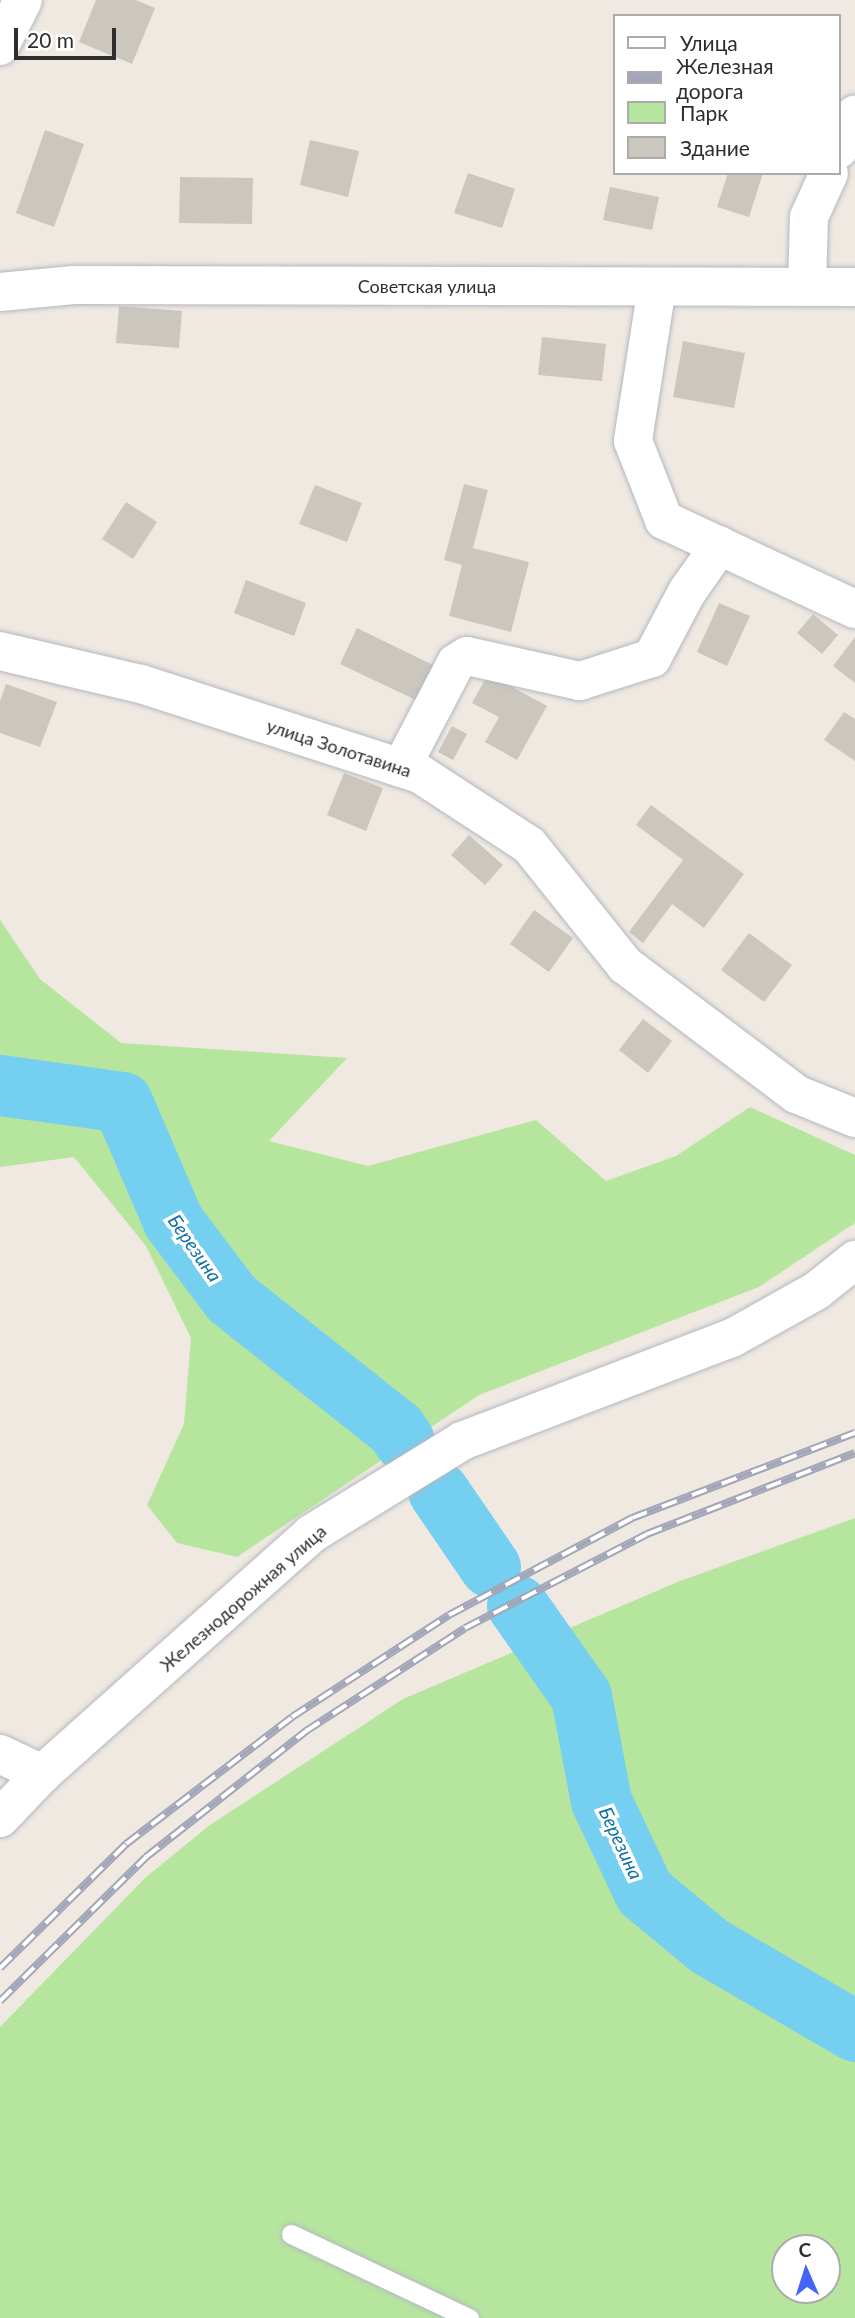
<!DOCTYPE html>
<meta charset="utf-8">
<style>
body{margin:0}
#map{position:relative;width:855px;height:2318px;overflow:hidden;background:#efe9e1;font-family:Lato,sans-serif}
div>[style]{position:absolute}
.green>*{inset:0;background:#b6e59e}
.river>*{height:61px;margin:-30.5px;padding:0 30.5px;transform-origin:30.5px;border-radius:30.5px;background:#75cff0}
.building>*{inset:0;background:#cbc7bf}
.roads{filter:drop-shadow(0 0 2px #b4b7c1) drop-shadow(0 0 2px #b4b7c1)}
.service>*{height:19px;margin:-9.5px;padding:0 9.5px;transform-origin:9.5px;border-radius:9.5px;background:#fff}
.minor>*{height:38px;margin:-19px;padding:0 19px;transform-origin:19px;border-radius:19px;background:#fff}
.tertiary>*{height:38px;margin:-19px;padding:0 19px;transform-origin:19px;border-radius:19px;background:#fff}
.rail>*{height:8px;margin-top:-4px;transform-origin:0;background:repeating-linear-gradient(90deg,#fff 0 16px,#a3a6b8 0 32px);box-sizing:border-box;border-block:2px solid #a3a6b8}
span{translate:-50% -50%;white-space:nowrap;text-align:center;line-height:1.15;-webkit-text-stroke:7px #fff;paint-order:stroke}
.street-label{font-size:18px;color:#2e2e2e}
.water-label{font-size:19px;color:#0d6fa3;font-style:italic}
.legend{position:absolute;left:613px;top:14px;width:228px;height:161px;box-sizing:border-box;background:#fff;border:2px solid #ababab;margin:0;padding:9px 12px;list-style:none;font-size:21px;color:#2e2e2e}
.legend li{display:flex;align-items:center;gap:14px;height:35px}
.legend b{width:35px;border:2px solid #ababab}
.north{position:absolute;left:771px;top:2234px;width:70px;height:70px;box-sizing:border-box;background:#fff;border:2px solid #ababab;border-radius:50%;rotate:357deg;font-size:19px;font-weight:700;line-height:28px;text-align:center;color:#2e2e2e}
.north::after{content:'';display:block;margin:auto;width:24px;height:32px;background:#4264fb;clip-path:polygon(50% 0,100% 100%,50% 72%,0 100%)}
.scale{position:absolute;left:14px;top:28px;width:102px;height:32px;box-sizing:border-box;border:4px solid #2e2e2e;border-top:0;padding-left:9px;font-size:21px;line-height:24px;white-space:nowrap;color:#2e2e2e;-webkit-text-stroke:5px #fff;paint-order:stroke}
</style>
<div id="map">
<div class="green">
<div style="clip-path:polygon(0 920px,40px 979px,121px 1043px,347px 1058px,269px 1141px,368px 1166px,536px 1120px,606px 1181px,676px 1156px,750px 1107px,855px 1155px,855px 1223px,759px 1287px,479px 1395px,237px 1557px,177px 1543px,147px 1505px,184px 1424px,191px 1338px,146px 1246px,74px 1157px,0 1167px)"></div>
<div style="clip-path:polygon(evenodd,855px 1518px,855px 2318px,0 2318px,0 2027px,146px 1877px,210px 1825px,403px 1699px,680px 1581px,855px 1518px,785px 2248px,827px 2248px,827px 2290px,785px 2290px,785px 2248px)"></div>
</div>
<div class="river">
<div style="left:0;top:1085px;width:123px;rotate:7.9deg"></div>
<div style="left:122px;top:1102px;width:129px;rotate:66.8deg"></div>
<div style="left:173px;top:1221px;width:96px;rotate:53deg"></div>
<div style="left:231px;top:1298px;width:211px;rotate:38.4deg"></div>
<div style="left:396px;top:1429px;width:14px;rotate:56deg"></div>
<div style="left:438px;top:1491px;width:92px;rotate:55.6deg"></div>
<div style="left:517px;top:1605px;width:111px;rotate:54.9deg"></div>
<div style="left:581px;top:1696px;width:107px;rotate:79.2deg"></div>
<div style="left:601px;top:1801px;width:101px;rotate:64.7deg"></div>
<div style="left:644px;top:1892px;width:85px;rotate:39.7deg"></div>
<div style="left:709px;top:1946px;width:169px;rotate:30.2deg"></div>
</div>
<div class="building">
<div style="clip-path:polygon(96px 0,136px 0,155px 8px,132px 64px,79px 42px)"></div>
<div style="clip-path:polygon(45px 130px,84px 144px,54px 227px,16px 213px)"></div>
<div style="clip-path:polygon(310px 140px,359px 151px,348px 197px,300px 185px)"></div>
<div style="clip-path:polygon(468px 173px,515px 189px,502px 228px,454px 213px)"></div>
<div style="clip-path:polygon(728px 173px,763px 173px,749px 217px,717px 207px)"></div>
<div style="clip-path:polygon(180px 177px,253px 178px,252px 224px,179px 223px)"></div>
<div style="clip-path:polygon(610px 187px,659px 197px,652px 230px,603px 220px)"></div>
<div style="clip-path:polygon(119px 306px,182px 311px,179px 348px,116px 343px)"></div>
<div style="clip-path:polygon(542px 337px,606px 344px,602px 381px,538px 375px)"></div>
<div style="clip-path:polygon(683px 341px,745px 353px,734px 408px,673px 397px)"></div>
<div style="clip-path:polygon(464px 484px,488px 490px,473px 548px,529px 562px,511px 632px,449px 616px,462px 565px,444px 560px)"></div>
<div style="clip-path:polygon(315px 485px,362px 503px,347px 542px,299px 524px)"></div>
<div style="clip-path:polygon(126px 502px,157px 522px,133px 559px,102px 539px)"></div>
<div style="clip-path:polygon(246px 580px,306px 603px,294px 636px,234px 613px)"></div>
<div style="clip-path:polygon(719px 603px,750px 616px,727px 666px,697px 652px)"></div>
<div style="clip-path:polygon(813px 614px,838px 635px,822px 654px,797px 633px)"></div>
<div style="clip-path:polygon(357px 628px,437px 667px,420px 702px,340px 664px)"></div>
<div style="clip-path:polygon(855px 637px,855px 683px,833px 666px)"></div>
<div style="clip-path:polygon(488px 674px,547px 706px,517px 760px,485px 742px,499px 717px,472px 703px)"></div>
<div style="clip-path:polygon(6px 684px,57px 702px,40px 747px,0 733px,0 701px)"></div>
<div style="clip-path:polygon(844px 712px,855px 719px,855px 761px,824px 740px)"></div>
<div style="clip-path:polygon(452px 726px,467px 734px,453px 760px,438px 752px)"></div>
<div style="clip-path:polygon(344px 773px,383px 788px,366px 831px,327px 815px)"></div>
<div style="clip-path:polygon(651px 805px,744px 874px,704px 928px,672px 904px,643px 943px,629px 932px,683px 860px,636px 825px)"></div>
<div style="clip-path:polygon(469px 835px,503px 865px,485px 885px,451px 855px)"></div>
<div style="clip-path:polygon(534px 910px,573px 938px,549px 972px,510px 944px)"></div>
<div style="clip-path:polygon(749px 933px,792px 965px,764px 1002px,721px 970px)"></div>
<div style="clip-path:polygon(643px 1019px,672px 1041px,648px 1073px,619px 1050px)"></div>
</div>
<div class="roads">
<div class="service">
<div style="left:291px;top:2234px;width:197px;rotate:25.3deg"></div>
</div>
<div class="minor">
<div style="left:0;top:46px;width:51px;rotate:-63.4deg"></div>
<div style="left:839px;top:149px;width:38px;rotate:-65deg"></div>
<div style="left:657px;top:287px;width:156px;rotate:98.9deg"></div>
<div style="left:633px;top:441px;width:85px;rotate:68.6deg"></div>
<div style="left:664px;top:520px;width:211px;rotate:25deg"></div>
<div style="left:807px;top:287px;width:70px;rotate:-88.4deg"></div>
<div style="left:809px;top:217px;width:48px;rotate:-65.6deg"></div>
<div style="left:0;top:292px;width:74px;rotate:-5.4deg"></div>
<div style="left:74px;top:285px;width:781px;rotate:0.15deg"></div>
<div style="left:0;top:651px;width:145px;rotate:13.2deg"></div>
<div style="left:141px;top:684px;width:293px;rotate:17.9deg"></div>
<div style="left:420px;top:774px;width:130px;rotate:33.1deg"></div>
<div style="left:529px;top:845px;width:154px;rotate:51.3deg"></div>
<div style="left:625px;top:965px;width:214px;rotate:37deg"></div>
<div style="left:796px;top:1094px;width:64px;rotate:22.1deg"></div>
<div style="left:401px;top:768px;width:119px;rotate:-62.4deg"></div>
<div style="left:456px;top:663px;width:13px;rotate:-32deg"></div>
<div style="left:467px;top:656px;width:116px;rotate:12.5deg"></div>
<div style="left:580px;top:681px;width:76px;rotate:-17.7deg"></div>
<div style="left:652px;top:658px;width:75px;rotate:-62.1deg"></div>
<div style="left:687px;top:592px;width:57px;rotate:-54.9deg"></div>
<div style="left:0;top:1754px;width:47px;rotate:25.5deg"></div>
</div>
<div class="tertiary">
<div style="left:0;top:1818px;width:61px;rotate:-46.3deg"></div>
<div style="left:42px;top:1774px;width:361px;rotate:-41.7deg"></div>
<div style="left:311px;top:1534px;width:177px;rotate:-31.6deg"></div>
<div style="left:462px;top:1441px;width:289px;rotate:-20.9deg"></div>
<div style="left:732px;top:1338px;width:96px;rotate:-29.2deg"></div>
<div style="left:816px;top:1291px;width:50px;rotate:-38.5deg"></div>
</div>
</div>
<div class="rail">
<div style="left:0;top:1968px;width:177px;rotate:-44.5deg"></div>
<div style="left:126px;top:1844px;width:209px;rotate:-37.4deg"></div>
<div style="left:292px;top:1717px;width:187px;rotate:-33deg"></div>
<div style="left:449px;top:1615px;width:207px;rotate:-27.9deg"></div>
<div style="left:632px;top:1518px;width:239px;rotate:-20.9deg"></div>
<div style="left:0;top:2001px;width:205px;rotate:-44.6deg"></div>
<div style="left:146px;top:1857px;width:204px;rotate:-38.2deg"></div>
<div style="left:306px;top:1731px;width:189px;rotate:-32.9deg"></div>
<div style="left:465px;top:1628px;width:205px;rotate:-27.3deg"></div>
<div style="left:647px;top:1534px;width:223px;rotate:-21.3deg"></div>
</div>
<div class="street-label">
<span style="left:427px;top:286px">Советская улица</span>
<span style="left:339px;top:748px;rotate:18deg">улица Золотавина</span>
<span style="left:243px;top:1598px;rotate:-41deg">Железнодорожная улица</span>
</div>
<div class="water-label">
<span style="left:195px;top:1248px;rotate:55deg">Березина</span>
<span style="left:621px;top:1843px;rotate:65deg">Березина</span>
</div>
<ul class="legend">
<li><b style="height:9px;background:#fff"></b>Улица</li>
<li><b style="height:9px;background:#a3a6b8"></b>Железная дорога</li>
<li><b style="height:19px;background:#b6e59e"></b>Парк</li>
<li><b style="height:19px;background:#cbc7bf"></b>Здание</li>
</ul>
<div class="north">С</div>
<div class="scale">20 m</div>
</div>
